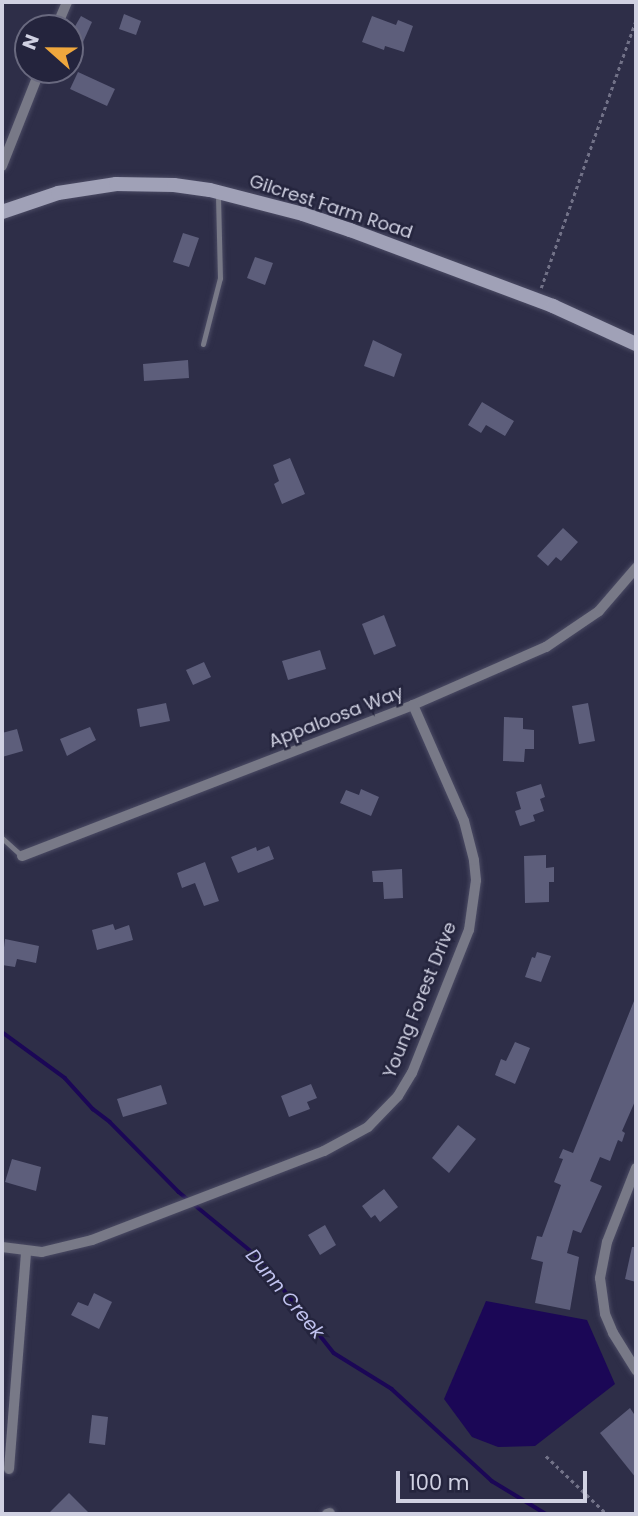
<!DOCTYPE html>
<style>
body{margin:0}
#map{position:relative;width:638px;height:1516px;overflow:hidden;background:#2e2e48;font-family:Poppins,sans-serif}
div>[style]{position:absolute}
.water>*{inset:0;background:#1b0756}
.stream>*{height:3.5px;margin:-1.75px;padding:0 1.75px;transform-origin:1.75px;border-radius:1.75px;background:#1b0756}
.building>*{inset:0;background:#5d5e7b}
.path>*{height:2.5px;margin-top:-1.25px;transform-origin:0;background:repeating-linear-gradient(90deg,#727288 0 3.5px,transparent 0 7px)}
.roads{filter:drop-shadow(0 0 2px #4b4b64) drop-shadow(0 0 2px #4b4b64)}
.service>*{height:5px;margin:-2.5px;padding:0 2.5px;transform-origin:2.5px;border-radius:2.5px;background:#787987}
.minor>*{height:10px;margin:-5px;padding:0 5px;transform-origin:5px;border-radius:5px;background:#787987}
.secondary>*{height:14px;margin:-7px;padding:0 7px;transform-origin:7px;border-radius:7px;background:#a0a1b7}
span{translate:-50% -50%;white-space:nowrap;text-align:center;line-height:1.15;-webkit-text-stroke:5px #24243d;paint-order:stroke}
.street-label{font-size:18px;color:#d0d1e2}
.water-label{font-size:19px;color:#c0c2ee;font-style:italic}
.frame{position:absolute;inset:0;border:4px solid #d0d1e2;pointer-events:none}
.north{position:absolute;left:14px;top:14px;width:70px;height:70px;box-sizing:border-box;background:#24243d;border:2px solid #69697f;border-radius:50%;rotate:291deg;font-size:19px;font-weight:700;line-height:28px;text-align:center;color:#d0d1e2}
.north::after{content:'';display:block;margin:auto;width:24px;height:32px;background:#efa73d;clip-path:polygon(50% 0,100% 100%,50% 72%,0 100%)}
.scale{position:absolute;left:396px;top:1471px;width:191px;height:32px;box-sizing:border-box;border:4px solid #d0d1e2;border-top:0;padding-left:9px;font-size:21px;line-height:24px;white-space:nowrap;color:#d0d1e2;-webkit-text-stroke:5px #24243d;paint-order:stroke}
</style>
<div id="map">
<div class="water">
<div style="clip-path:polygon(486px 1301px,587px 1320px,615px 1384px,535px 1446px,498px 1447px,472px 1437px,444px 1399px)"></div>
</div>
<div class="stream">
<div style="left:2px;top:1032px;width:78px;rotate:36.1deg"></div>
<div style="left:65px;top:1078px;width:42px;rotate:47.9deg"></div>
<div style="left:93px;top:1109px;width:21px;rotate:37deg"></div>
<div style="left:110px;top:1122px;width:98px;rotate:45.4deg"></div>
<div style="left:179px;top:1192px;width:102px;rotate:39.4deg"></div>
<div style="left:258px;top:1257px;width:122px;rotate:51.6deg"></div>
<div style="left:334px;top:1353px;width:68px;rotate:31.8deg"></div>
<div style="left:392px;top:1389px;width:136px;rotate:42.6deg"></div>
<div style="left:492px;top:1481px;width:63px;rotate:31.4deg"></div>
</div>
<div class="building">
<div style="clip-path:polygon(124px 14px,141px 21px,136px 35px,119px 29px)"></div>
<div style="clip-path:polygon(81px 16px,92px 22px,70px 71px,70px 35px)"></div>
<div style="clip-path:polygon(372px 16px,396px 25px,398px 20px,413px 26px,404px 52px,385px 46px,384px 50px,362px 42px)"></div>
<div style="clip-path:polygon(78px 72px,115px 89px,107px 106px,70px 89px)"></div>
<div style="clip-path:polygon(183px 233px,199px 238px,189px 267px,173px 262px)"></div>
<div style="clip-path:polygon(255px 257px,273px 263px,265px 285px,247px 278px)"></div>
<div style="clip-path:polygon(373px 340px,402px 354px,394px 377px,364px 366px)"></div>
<div style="clip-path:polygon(188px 360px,189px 378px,144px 381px,143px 364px)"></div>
<div style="clip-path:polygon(482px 402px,514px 421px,505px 436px,486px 425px,481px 433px,468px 425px)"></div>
<div style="clip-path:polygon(290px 458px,305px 494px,282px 504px,274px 484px,279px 481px,273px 465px)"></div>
<div style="clip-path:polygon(563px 528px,578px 542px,561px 561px,556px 557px,548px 566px,537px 556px)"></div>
<div style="clip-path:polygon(384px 615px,396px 646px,374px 655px,362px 624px)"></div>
<div style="clip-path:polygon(320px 650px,326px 669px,288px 680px,282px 661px)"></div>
<div style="clip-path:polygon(204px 662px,211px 677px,193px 685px,186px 670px)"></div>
<div style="clip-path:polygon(166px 703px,170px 721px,140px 727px,137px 709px)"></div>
<div style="clip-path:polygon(588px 703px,595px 741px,579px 744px,572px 706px)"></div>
<div style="clip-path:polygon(504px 717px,523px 718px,523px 729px,534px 730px,534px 749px,525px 749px,524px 762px,503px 761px)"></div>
<div style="clip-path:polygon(90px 727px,96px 740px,67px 756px,60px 739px)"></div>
<div style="clip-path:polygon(17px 729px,23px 751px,2px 757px,2px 733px)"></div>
<div style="clip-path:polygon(541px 784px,545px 797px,540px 799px,544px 811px,533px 815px,535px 821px,520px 826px,515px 811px,521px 809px,516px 792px)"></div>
<div style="clip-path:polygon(361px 789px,379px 797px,371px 816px,340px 803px,346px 790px,359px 795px)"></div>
<div style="clip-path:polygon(269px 846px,274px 859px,238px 873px,231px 857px,256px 847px,257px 851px)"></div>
<div style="clip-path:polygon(546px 855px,546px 868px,554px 867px,554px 882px,549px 882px,549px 902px,525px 903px,524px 856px)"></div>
<div style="clip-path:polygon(205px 862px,219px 901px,204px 906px,195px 883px,182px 888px,177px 873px)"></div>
<div style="clip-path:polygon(402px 869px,403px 898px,384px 899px,383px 882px,373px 882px,372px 871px)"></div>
<div style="clip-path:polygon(113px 924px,115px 930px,129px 925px,133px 940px,97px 950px,92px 930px)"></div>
<div style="clip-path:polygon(5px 939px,39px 946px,36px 963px,17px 959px,15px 967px,2px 965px)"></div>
<div style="clip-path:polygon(537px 952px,551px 956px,541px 982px,525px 977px,532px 957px,535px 958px)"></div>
<div style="clip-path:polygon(636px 996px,636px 1099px,622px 1131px,625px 1133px,622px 1142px,618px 1140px,610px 1161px,600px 1157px,590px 1181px,602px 1186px,581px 1233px,573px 1230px,567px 1253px,579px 1257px,570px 1310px,535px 1303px,543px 1262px,531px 1259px,537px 1236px,542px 1237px,561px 1185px,554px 1182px,563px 1159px,559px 1158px,563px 1149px,573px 1153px)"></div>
<div style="clip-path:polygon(515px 1042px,530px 1048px,515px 1084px,495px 1075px,501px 1059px,506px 1061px)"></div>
<div style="clip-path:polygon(311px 1084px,317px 1098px,307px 1102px,310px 1109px,289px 1117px,281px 1096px)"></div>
<div style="clip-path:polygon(161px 1085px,167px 1104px,123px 1117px,117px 1099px)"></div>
<div style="clip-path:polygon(458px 1125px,476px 1139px,449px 1173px,432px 1158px)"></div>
<div style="clip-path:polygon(12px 1159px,41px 1167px,36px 1191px,5px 1182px)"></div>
<div style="clip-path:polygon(384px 1189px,398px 1207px,380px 1222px,375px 1215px,371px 1218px,362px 1206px)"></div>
<div style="clip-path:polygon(325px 1225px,336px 1245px,320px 1255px,308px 1235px)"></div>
<div style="clip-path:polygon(632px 1247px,636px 1247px,636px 1282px,625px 1279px)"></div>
<div style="clip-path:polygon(94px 1293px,112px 1302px,99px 1329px,71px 1315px,78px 1302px,88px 1306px)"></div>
<div style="clip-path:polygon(630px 1408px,636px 1417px,636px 1478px,600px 1433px)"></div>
<div style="clip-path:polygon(92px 1415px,108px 1417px,105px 1445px,89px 1443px)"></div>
<div style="clip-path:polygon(69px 1493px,90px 1514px,48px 1514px)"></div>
</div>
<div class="path">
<div style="left:541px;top:288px;width:285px;rotate:-70.5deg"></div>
<div style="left:546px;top:1456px;width:84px;rotate:43.6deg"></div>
</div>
<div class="roads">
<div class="service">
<div style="left:203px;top:344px;width:68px;rotate:-75.6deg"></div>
<div style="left:220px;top:278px;width:83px;rotate:-91.4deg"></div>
<div style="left:2px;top:838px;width:27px;rotate:42deg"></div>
</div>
<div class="minor">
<div style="left:56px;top:28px;width:28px;rotate:-67deg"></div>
<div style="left:2px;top:166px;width:103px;rotate:-68.4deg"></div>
<div style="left:22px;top:856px;width:419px;rotate:-21.1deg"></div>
<div style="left:413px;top:705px;width:145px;rotate:-23.6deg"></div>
<div style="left:546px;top:647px;width:64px;rotate:-34.2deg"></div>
<div style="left:599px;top:611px;width:57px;rotate:-49.3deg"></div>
<div style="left:636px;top:1168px;width:79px;rotate:111.4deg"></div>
<div style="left:607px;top:1242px;width:37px;rotate:101deg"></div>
<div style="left:600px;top:1278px;width:36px;rotate:82deg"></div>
<div style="left:605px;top:1314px;width:21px;rotate:67deg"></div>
<div style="left:613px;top:1333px;width:44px;rotate:58.1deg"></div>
<div style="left:2px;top:1247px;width:40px;rotate:7.1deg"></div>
<div style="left:42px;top:1252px;width:51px;rotate:-13.5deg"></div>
<div style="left:92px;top:1240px;width:248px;rotate:-21deg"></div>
<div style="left:324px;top:1151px;width:50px;rotate:-28.6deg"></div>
<div style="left:368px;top:1127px;width:43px;rotate:-45.9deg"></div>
<div style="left:398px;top:1096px;width:27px;rotate:-59deg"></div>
<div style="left:412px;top:1073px;width:154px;rotate:-68.3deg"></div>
<div style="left:469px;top:930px;width:50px;rotate:-82deg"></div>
<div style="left:476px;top:880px;width:20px;rotate:-96deg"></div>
<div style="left:474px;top:860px;width:40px;rotate:-104.4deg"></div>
<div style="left:464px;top:821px;width:127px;rotate:-113.7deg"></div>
<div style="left:9px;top:1469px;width:218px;rotate:-85.5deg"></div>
<div style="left:327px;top:1514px;width:3px;rotate:-18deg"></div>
</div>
<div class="secondary">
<div style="left:2px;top:212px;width:59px;rotate:-18.7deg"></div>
<div style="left:58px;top:193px;width:59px;rotate:-8.8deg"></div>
<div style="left:116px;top:184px;width:58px;rotate:1deg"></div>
<div style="left:174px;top:185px;width:36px;rotate:8deg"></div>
<div style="left:210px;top:190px;width:96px;rotate:14.5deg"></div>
<div style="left:303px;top:214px;width:50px;rotate:18.8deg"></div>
<div style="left:350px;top:230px;width:217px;rotate:20.5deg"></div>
<div style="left:553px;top:306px;width:91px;rotate:24.6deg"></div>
</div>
</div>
<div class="street-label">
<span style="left:331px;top:207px;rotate:18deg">Gilcrest Farm Road</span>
<span style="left:336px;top:717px;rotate:-21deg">Appaloosa Way</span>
<span style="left:420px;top:1000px;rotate:-68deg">Young Forest Drive</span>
</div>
<div class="water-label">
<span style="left:285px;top:1294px;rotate:50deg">Dunn Creek</span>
</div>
<div class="frame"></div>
<div class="north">N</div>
<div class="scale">100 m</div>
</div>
